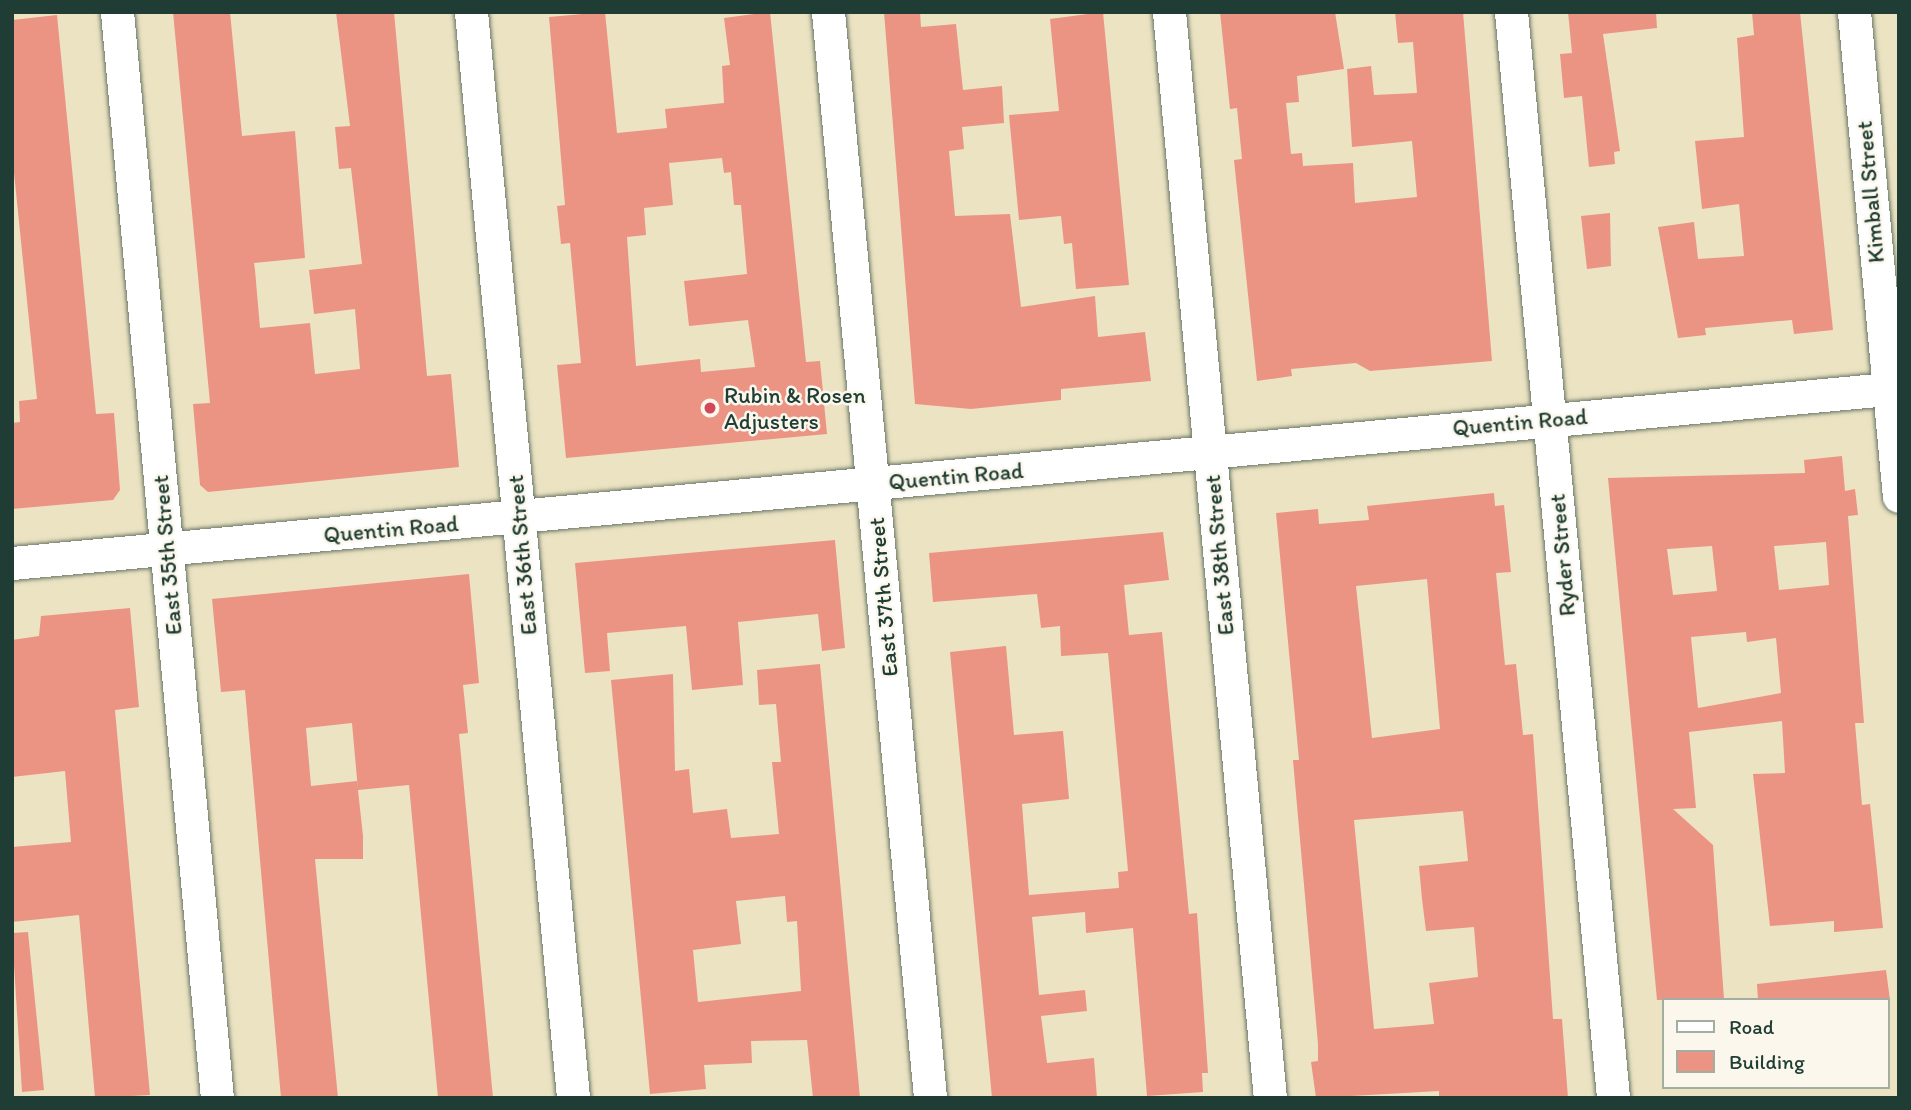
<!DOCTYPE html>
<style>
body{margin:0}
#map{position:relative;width:1911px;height:1110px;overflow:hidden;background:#ece3c3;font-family:Itim,sans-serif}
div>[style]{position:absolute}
.building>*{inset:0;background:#eb9483}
.roads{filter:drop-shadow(0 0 2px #677766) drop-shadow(0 0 2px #677766)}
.street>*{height:33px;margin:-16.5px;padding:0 16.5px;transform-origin:16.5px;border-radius:16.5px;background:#fff}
.dots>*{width:19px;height:19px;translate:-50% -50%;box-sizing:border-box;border:4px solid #fbf7ec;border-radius:50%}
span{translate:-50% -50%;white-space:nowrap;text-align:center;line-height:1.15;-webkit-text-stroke:5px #fbf7ec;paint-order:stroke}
.street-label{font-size:23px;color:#1f3d34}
.poi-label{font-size:23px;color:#1f3d34}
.left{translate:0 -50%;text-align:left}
.frame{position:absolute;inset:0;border:14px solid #1f3d34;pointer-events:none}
.legend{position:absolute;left:1662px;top:998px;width:228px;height:91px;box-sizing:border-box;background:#fbf7ec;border:2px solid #a3ada2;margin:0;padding:9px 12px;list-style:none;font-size:21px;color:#1f3d34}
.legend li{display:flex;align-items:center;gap:14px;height:35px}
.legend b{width:35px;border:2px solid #a3ada2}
</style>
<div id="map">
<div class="building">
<div style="clip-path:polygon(173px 12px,230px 12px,242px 136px,295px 131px,305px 258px,254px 263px,255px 270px,260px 328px,310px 323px,315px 374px,360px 369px,355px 309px,314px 314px,309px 270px,362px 264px,351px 168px,339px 169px,335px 127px,350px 126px,336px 12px,394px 12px,427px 376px,451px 374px,459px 467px,208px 492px,200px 485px,193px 404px,210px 403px)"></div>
<div style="clip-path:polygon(evenodd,605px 12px,617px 133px,667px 128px,665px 109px,724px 103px,722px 66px,730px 65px,724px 18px,770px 12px,806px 362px,820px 361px,827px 434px,566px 458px,557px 365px,581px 363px,570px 243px,561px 244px,557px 206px,565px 205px,549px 17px,605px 12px,722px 158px,724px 173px,731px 172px,734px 205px,741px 205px,747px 274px,684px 281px,689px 326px,748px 320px,755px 367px,701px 372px,700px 359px,636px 366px,627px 237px,646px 235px,644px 208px,673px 205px,669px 163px,722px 158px)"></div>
<div style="clip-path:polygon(884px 12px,920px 12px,921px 27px,956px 24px,963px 90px,1002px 86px,1004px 123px,962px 127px,964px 149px,949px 151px,955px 216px,1010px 214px,1021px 307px,1095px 296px,1098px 337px,1145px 332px,1151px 381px,1061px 389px,1061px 400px,971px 409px,915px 404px)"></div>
<div style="clip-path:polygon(1103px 12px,1129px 285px,1076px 289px,1072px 243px,1064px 244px,1061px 216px,1019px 220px,1009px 115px,1059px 111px,1050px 19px)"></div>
<div style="clip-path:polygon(1220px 12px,1335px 12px,1344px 69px,1297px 76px,1299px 102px,1286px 103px,1291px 154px,1302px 153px,1303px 166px,1353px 163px,1355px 203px,1417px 197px,1412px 141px,1352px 147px,1347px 69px,1371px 66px,1374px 95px,1417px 93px,1413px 42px,1398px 43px,1395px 12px,1463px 12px,1492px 361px,1370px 371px,1356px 363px,1291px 369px,1292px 376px,1257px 381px,1234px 160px,1242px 159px,1237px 108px,1230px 109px)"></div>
<div style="clip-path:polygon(1568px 12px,1656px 12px,1657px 28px,1603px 34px,1620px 151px,1614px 152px,1615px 164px,1589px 167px,1582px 96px,1564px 98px,1560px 54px,1572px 53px)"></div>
<div style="clip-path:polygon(1752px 12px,1800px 12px,1833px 330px,1794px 334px,1792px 320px,1705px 328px,1706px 335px,1678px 338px,1658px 227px,1694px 222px,1698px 259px,1744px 256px,1739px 204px,1702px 209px,1695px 141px,1744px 137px,1737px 38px,1754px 35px)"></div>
<div style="clip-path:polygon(57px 15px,96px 414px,114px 413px,120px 490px,113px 500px,12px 509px,12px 423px,20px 422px,19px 401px,37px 399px,12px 153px,12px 20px)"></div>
<div style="clip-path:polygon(1610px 213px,1611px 266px,1587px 269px,1581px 216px)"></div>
<div style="clip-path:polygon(evenodd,1842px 456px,1845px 491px,1855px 489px,1858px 515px,1848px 516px,1864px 723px,1855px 723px,1862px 805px,1870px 804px,1883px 928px,1834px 932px,1834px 921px,1770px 926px,1753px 774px,1785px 773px,1782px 721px,1689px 732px,1696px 808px,1673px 809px,1713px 845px,1724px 999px,1657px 1000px,1608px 478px,1805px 473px,1804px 460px,1842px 456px,1826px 542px,1829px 585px,1779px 590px,1774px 546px,1826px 542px,1842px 456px,1712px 546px,1717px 591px,1673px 595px,1667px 549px,1712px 546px,1842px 456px,1746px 632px,1747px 642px,1776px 638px,1781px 693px,1698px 708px,1691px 637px,1746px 632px)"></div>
<div style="clip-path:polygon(evenodd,1494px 493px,1495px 506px,1504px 505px,1511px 572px,1496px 573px,1505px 665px,1516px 664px,1523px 735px,1533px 734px,1553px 1019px,1562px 1019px,1568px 1098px,1439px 1098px,1439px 1091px,1316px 1098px,1311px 1062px,1318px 1061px,1318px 1044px,1293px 760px,1299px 760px,1276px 513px,1318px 509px,1319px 524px,1369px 520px,1367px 506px,1494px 493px,1427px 579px,1440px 729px,1372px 738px,1356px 586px,1427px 579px,1494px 493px,1463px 811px,1468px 861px,1419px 866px,1422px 899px,1426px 931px,1474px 927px,1478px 977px,1429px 983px,1434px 1024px,1374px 1029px,1354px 820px,1463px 811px)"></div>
<div style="clip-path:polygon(1163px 532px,1169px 580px,1124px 585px,1129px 635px,1162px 632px,1189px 914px,1197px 913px,1208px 1073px,1202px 1073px,1203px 1092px,1147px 1096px,1133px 928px,1086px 933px,1085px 912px,1032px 917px,1039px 995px,1085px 990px,1087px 1011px,1041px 1016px,1047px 1063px,1094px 1058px,1097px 1098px,992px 1098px,950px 652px,1006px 646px,1014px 735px,1063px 731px,1069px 799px,1022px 804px,1029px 895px,1119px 888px,1118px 872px,1128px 871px,1108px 653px,1061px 656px,1060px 626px,1041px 628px,1037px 594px,933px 602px,929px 553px)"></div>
<div style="clip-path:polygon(835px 540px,845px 648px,822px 651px,818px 614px,738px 622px,743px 685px,692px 690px,686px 626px,607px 633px,610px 671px,585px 673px,575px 563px)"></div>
<div style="clip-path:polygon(469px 574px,479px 683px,463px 685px,468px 733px,459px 734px,493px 1098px,438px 1098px,409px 785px,358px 790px,352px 723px,306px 728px,311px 786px,357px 781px,363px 836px,363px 859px,315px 859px,338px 1098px,281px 1098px,245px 690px,221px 692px,212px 599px)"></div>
<div style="clip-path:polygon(130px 608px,139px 707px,115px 710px,150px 1095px,95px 1098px,79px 915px,12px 922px,12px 847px,71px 842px,65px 771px,12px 777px,12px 640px,39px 636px,41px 616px)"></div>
<div style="clip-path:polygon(evenodd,820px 664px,860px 1098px,813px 1098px,807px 1040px,751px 1041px,752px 1063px,704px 1065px,706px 1089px,650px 1094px,611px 680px,673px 674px,675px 771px,689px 769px,693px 813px,727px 809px,731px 838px,779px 834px,772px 762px,781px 762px,776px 704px,759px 705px,757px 670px,820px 664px,785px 896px,787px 922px,797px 921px,801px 991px,698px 1002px,693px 950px,741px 944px,736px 901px,785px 896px)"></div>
<div style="clip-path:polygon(28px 932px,44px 1090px,22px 1092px,12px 933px)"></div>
<div style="clip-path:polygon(1886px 970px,1890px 1000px,1758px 1000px,1757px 984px)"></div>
</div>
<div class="roads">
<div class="street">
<div style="left:117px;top:12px;width:1091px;rotate:84.74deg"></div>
<div style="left:471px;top:12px;width:1091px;rotate:84.63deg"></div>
<div style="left:828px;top:12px;width:1091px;rotate:84.63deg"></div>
<div style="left:1169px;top:12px;width:1091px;rotate:84.69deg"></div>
<div style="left:1511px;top:12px;width:1091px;rotate:84.63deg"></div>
<div style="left:1854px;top:12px;width:486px;rotate:84.7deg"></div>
<div style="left:12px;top:563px;width:1895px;rotate:-5.3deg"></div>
</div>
</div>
<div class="dots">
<div style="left:710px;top:408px;background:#d1495b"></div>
</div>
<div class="street-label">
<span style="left:1870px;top:192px;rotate:-95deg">Kimball Street</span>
<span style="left:1520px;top:422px;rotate:-5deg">Quentin Road</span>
<span style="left:956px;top:476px;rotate:-5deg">Quentin Road</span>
<span style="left:391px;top:529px;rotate:-5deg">Quentin Road</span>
<span style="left:167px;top:555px;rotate:-95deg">East 35th Street</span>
<span style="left:522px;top:555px;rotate:-95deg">East 36th Street</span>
<span style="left:1219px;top:555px;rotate:-95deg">East 38th Street</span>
<span style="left:1562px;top:555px;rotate:-95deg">Ryder Street</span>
<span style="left:883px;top:597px;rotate:-95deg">East 37th Street</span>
</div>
<div class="poi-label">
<span class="left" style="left:724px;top:408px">Rubin &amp; Rosen<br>Adjusters</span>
</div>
<div class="frame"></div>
<ul class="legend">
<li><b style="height:9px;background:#fff"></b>Road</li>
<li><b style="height:19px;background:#eb9483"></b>Building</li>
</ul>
</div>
